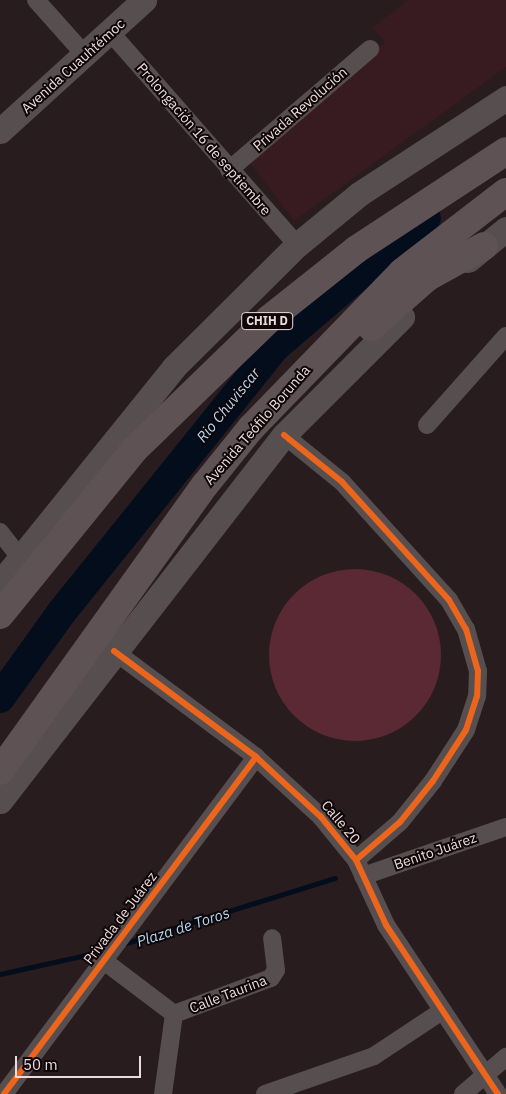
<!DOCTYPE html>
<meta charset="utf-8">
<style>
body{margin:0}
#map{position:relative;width:506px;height:1094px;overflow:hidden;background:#281c1e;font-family:"IBM Plex Sans",sans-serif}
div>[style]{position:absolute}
.built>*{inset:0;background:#381b21}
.green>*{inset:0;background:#5a2933}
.round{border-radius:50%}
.stream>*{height:5px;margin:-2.5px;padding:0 2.5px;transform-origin:2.5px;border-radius:2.5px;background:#040d1c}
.river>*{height:30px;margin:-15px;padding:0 15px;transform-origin:15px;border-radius:15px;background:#040d1c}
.minor>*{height:18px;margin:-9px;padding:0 9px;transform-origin:9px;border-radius:9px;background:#574e4f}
.secondary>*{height:25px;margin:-12.5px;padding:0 12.5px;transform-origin:12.5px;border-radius:12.5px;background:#574e4f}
.primary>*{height:28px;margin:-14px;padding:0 14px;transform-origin:14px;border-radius:14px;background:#5f5254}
.cycleway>*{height:6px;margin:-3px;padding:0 3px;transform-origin:3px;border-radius:3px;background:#eb651d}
span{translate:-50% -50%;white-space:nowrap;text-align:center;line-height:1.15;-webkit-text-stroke:4px #0f0607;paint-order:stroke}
.shield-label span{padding:1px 4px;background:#0f0607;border:1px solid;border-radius:4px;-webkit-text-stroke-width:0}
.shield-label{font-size:12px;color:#eddcde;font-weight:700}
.street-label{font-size:14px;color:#eddcde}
.water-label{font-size:15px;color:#b2d7f5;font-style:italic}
.scale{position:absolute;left:15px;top:1056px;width:126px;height:22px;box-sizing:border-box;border:2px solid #eddcde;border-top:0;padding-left:6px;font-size:15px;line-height:18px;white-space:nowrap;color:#eddcde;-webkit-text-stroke:4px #0f0607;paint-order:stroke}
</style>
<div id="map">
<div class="built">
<div style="clip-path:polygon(408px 0,506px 0,506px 67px,294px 221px,248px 160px,385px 42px,373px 28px)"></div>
</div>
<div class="green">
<div class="round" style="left:269px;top:569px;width:172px;height:172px"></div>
</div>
<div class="stream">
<div style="left:123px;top:944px;width:222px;rotate:-17.3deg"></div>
<div style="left:0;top:974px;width:107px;rotate:-12.5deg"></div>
</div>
<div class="river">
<div style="left:0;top:698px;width:105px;rotate:-54.3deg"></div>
<div style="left:61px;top:613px;width:343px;rotate:-51.2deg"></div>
<div style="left:276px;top:346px;width:197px;rotate:-40.5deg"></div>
</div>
<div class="minor">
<div style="left:36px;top:0;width:74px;rotate:48.3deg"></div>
<div style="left:111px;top:33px;width:282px;rotate:48.7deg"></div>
<div style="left:229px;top:170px;width:186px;rotate:-40.6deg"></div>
<div style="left:427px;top:425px;width:119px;rotate:-48.4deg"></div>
<div style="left:284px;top:435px;width:75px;rotate:39deg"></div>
<div style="left:342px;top:482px;width:159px;rotate:47.8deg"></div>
<div style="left:449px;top:600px;width:34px;rotate:60deg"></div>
<div style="left:466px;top:629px;width:44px;rotate:74.1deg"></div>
<div style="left:478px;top:671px;width:25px;rotate:92deg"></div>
<div style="left:477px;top:696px;width:36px;rotate:108deg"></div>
<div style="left:466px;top:730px;width:61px;rotate:122.9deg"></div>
<div style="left:433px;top:781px;width:53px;rotate:128.8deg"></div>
<div style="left:400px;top:822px;width:58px;rotate:139.2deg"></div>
<div style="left:0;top:532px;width:31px;rotate:52deg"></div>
<div style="left:114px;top:651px;width:177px;rotate:36.7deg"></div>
<div style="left:256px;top:757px;width:88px;rotate:42.7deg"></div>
<div style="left:321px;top:817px;width:55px;rotate:50.9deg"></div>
<div style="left:356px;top:860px;width:72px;rotate:65.2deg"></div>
<div style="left:386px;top:925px;width:203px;rotate:56.5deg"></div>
<div style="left:363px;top:876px;width:151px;rotate:-18.9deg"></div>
<div style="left:104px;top:961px;width:88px;rotate:37.1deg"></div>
<div style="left:174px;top:1014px;width:81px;rotate:97.8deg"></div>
<div style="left:174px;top:1014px;width:103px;rotate:-20.4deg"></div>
<div style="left:271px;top:978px;width:9px;rotate:-58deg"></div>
<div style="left:276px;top:970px;width:32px;rotate:-97deg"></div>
<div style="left:4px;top:1094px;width:421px;rotate:-53.2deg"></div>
<div style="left:265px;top:1094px;width:115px;rotate:-19.2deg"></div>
<div style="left:374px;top:1056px;width:82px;rotate:-33.5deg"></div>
<div style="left:463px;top:1094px;width:57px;rotate:-40.7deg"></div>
</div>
<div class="secondary">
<div style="left:0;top:131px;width:195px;rotate:-42.3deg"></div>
<div style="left:468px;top:260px;width:49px;rotate:-39.2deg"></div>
<div style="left:0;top:583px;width:277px;rotate:-51.1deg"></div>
<div style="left:174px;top:367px;width:173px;rotate:-44.8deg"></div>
<div style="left:297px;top:245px;width:80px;rotate:-39.4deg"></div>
<div style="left:359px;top:194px;width:176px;rotate:-33.1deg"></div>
<div style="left:0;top:801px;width:463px;rotate:-52.2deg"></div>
<div style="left:284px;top:435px;width:167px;rotate:-45deg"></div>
</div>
<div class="primary">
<div style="left:371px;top:327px;width:76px;rotate:-41.3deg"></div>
<div style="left:428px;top:277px;width:64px;rotate:-29deg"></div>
<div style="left:0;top:615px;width:214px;rotate:-50.9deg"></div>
<div style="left:135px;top:449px;width:187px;rotate:-44.1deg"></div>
<div style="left:269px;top:319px;width:112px;rotate:-38.5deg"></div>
<div style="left:357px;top:249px;width:178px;rotate:-33.3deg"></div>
<div style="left:0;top:771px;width:352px;rotate:-54.4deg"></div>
<div style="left:205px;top:485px;width:73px;rotate:-51.1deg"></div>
<div style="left:251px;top:428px;width:217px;rotate:-45.9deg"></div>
<div style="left:402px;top:272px;width:131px;rotate:-37.6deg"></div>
</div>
<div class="cycleway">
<div style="left:284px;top:435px;width:75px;rotate:39deg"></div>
<div style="left:342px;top:482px;width:159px;rotate:47.8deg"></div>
<div style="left:449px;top:600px;width:34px;rotate:60deg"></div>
<div style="left:466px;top:629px;width:44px;rotate:74.1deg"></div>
<div style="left:478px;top:671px;width:25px;rotate:92deg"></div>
<div style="left:477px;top:696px;width:36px;rotate:108deg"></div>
<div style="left:466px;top:730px;width:61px;rotate:122.9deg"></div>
<div style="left:433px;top:781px;width:53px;rotate:128.8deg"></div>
<div style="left:400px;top:822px;width:58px;rotate:139.2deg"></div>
<div style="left:114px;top:651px;width:177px;rotate:36.7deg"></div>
<div style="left:256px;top:757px;width:88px;rotate:42.7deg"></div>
<div style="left:321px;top:817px;width:55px;rotate:50.9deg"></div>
<div style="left:356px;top:860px;width:72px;rotate:65.2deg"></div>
<div style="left:386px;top:925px;width:203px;rotate:56.5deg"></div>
<div style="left:4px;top:1094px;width:421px;rotate:-53.2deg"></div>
</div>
<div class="shield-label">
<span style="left:267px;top:321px">CHIH D</span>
</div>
<div class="street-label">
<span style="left:73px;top:66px;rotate:-42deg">Avenida Cuauhtémoc</span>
<span style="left:300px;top:109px;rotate:-41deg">Privada Revolución</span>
<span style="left:204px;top:139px;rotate:49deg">Prolongación 16 de septiembre</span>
<span style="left:257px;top:425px;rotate:-49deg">Avenida Teófilo Borunda</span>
<span style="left:341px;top:822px;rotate:50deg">Calle 20</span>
<span style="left:435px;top:851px;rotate:-19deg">Benito Juárez</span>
<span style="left:120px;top:918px;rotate:-53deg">Privada de Juárez</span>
<span style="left:228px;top:994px;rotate:-21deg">Calle Taurina</span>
</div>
<div class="water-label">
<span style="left:228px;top:405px;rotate:-51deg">Rio Chuviscar</span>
<span style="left:183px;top:927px;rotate:-18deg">Plaza de Toros</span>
</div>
<div class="scale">50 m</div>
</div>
